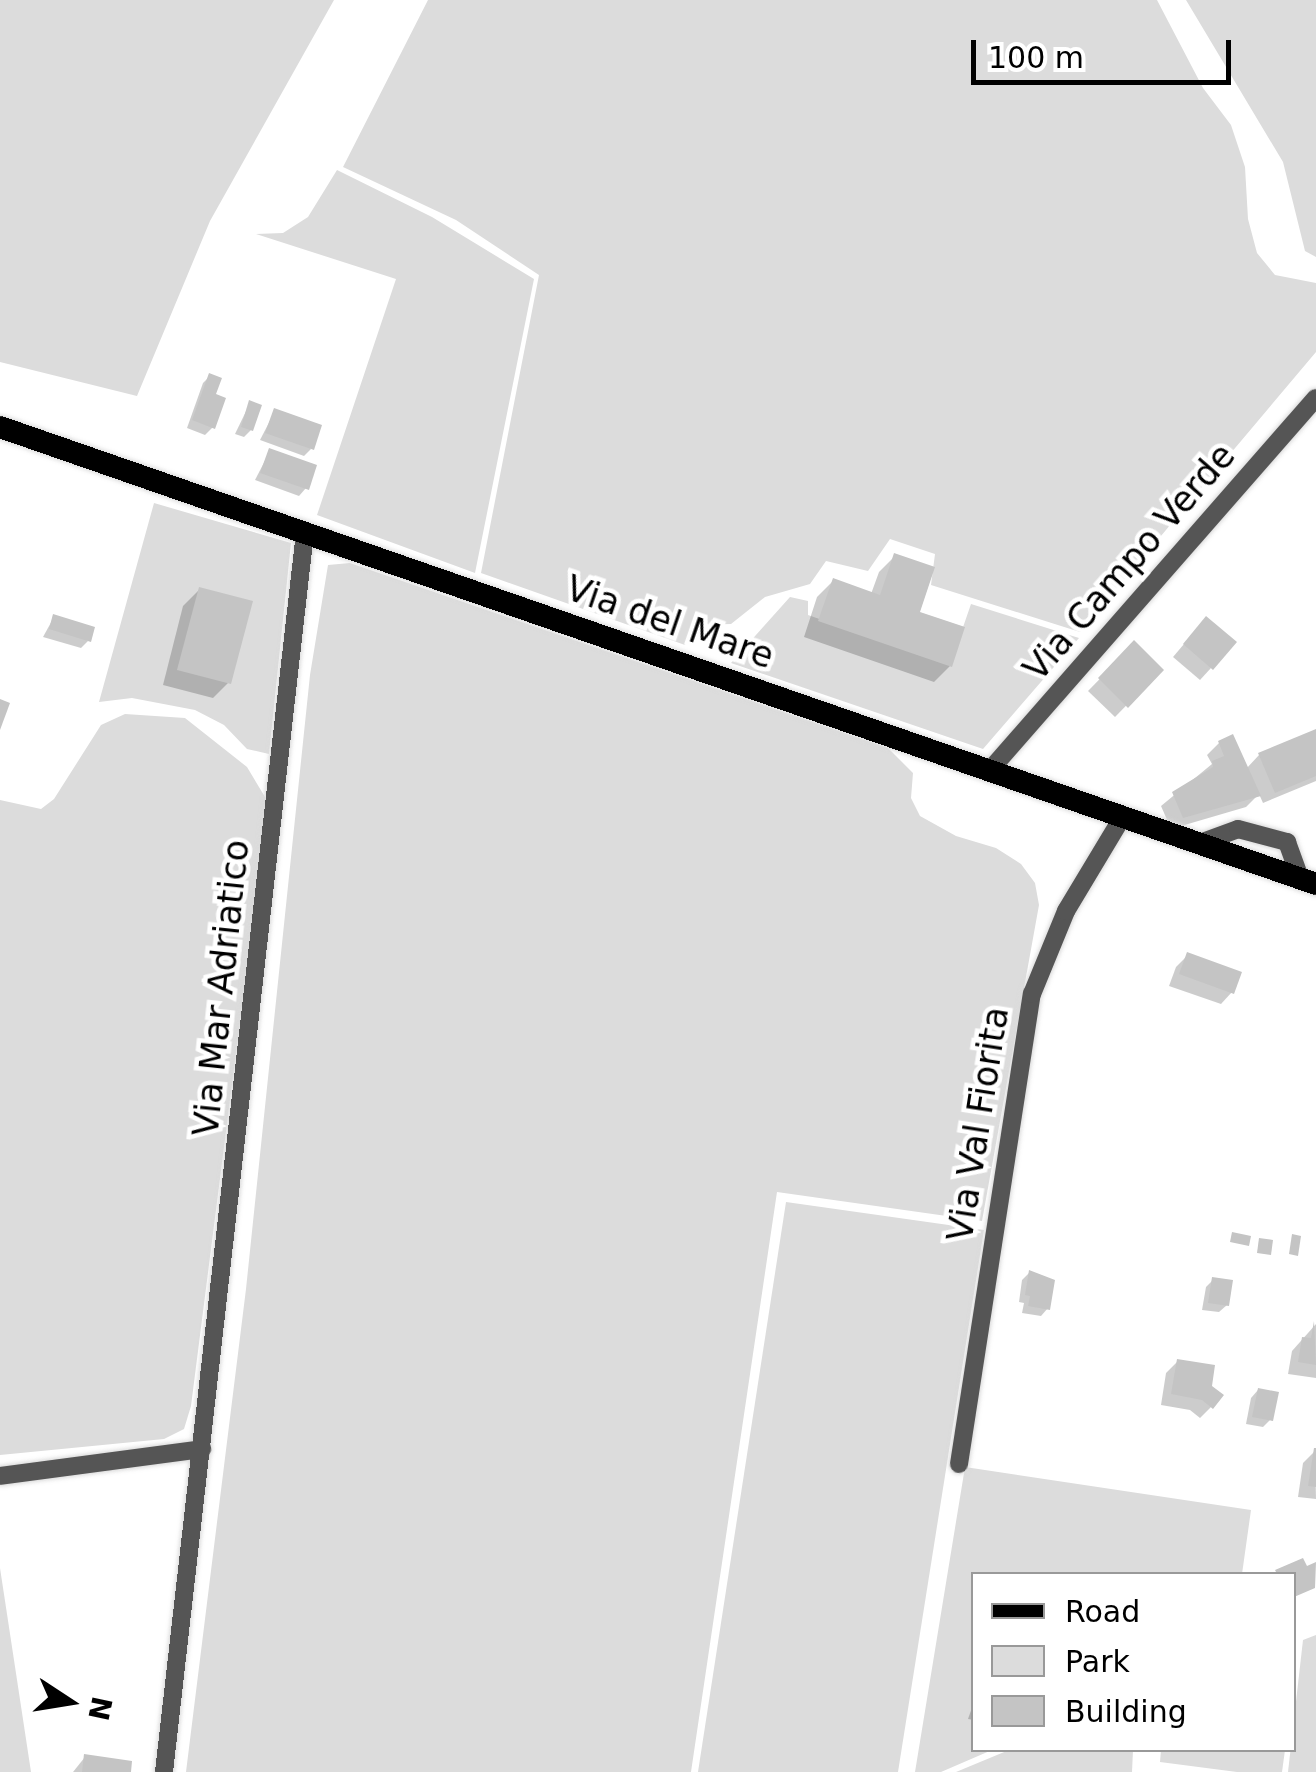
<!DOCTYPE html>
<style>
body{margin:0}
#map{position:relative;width:1316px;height:1772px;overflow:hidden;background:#fff;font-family:"DejaVu Sans",sans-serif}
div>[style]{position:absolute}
.green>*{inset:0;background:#dcdcdc}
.shadow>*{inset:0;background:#0003}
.building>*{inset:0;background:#c4c4c4}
.roads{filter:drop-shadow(0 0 2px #dbdbdb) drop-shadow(0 0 2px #dbdbdb)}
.minor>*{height:18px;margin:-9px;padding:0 9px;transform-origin:9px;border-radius:9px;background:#555}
.major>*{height:22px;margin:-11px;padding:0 11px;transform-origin:11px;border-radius:11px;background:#000}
span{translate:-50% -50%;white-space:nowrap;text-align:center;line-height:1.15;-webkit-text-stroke:9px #fff;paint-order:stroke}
.street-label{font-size:35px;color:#000}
.legend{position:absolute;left:971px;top:1572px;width:325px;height:180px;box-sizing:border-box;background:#fff;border:2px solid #999;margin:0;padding:12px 18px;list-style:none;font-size:30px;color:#000}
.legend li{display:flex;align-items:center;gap:20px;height:50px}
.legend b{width:50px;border:2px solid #999}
.north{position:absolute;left:20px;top:1652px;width:100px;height:100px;-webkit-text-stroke:8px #fff;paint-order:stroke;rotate:102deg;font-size:28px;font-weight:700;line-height:40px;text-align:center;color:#000}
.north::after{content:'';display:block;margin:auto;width:35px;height:45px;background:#000;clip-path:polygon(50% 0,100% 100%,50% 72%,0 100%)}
.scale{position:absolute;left:971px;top:40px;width:260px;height:45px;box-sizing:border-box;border:5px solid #000;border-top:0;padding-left:12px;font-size:30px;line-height:35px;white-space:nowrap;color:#000;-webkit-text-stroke:8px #fff;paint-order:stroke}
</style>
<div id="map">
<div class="green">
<div style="clip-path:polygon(0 0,334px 0,210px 221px,137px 396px,0 362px)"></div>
<div style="clip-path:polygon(428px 0,1157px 0,1203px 88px,1231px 125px,1245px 167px,1248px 219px,1257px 253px,1275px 275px,1316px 283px,1316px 352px,1080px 632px,931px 585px,935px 554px,890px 539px,868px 571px,826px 561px,810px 584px,765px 597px,731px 624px,693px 625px,685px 645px,481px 573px,539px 275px,456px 220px,343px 167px)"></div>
<div style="clip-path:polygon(1186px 0,1316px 0,1316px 257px,1305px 251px,1283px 162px)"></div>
<div style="clip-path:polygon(337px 170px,432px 217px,534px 279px,475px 573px,317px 515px,396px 279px,256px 234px,283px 233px,308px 217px)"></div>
<div style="clip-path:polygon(154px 503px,291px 543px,269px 754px,247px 749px,224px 725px,195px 710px,132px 698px,99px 702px)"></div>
<div style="clip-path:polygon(350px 563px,888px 748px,913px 773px,911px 798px,920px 816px,956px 836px,996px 848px,1021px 864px,1035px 883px,1039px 905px,982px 1221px,777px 1192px,691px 1772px,186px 1772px,246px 1289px,310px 675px,328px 565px)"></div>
<div style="clip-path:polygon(790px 597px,808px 601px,808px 615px,950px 665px,971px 604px,1079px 638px,983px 749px,731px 663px)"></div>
<div style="clip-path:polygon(125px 714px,185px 718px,247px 767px,268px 802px,191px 1406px,184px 1429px,164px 1439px,0 1455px,0 800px,41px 809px,54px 799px,101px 725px)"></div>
<div style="clip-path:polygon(786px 1202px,984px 1230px,898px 1772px,698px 1772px)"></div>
<div style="clip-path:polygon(965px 1467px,1251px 1510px,1242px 1574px,974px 1574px,974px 1750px,992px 1750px,941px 1772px,915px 1772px)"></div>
<div style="clip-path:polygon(0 1568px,31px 1772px,0 1772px)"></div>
<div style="clip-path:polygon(1316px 1635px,1316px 1772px,1288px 1772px,1303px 1640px)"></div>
<div style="clip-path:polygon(1009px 1750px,1133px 1750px,1132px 1772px,956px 1772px)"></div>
<div style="clip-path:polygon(1161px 1750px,1285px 1750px,1282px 1772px,1237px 1772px,1160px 1762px)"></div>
</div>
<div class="shadow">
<div style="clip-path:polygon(210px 376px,213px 427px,205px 435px,187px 428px,203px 383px)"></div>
<div style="clip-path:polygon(250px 403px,251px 430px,244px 437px,235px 434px)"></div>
<div style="clip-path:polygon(275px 411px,311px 449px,304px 456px,260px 440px)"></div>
<div style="clip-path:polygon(270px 451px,306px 488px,299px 496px,255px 480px)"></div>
<div style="clip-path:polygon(895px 556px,917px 613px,950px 666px,934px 682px,804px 637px,817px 597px,833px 581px,871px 594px,879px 572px)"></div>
<div style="clip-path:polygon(199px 590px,229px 682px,213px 698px,163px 685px,183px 606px)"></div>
<div style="clip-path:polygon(54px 617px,88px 641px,81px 648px,43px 637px)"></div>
<div style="clip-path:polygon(1195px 631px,1211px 668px,1200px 680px,1173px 657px)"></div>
<div style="clip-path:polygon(1134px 644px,1161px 670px,1115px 717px,1088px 691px)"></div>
<div style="clip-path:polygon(1316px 731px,1316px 781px,1263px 803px,1259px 794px,1246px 807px,1171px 829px,1161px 806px,1212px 764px,1207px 755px,1219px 743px,1246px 769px,1259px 755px)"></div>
<div style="clip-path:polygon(1188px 955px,1232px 992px,1221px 1004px,1169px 986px,1176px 967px)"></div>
<div style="clip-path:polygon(1029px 1273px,1048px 1308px,1041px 1316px,1022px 1313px,1024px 1303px,1019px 1302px,1022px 1280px)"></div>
<div style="clip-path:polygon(1213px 1280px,1227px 1305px,1219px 1312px,1202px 1310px,1206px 1287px)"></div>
<div style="clip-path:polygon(1316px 1324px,1316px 1378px,1288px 1374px,1292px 1351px)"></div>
<div style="clip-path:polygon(1177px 1362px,1210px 1387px,1211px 1407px,1200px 1418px,1190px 1410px,1161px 1405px,1166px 1373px)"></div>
<div style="clip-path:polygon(1258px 1390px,1270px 1420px,1263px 1427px,1246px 1424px,1251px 1398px)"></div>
<div style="clip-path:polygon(1315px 1451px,1316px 1499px,1298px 1497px,1303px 1463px)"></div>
<div style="clip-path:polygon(974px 1702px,974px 1720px,968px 1719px)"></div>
<div style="clip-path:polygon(85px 1757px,128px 1772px,73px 1772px)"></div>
</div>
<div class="building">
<div style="clip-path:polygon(209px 373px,222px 378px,216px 394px,226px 398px,215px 429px,192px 420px)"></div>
<div style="clip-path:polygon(249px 400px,262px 405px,253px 431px,241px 427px)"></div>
<div style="clip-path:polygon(274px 408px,322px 425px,314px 450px,265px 433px)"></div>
<div style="clip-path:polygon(269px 448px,317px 465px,309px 490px,260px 473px)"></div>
<div style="clip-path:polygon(894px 553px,935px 567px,920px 612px,965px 627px,952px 667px,818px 621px,833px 578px,880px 595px)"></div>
<div style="clip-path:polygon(199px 587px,253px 601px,231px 684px,177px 670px)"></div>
<div style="clip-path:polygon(53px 614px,95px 627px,91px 642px,49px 629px)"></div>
<div style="clip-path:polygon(1206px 616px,1237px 642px,1213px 670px,1183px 644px)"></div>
<div style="clip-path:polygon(1134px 640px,1164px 670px,1128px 708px,1098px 678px)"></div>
<div style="clip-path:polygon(0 699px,10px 703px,0 730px)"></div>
<div style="clip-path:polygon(1316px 729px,1316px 776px,1275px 793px,1258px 753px)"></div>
<div style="clip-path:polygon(1233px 734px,1261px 796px,1183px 818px,1172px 792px,1213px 767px,1212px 761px,1224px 756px,1218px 741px)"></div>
<div style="clip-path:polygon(1187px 952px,1242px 972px,1234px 994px,1179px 974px)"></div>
<div style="clip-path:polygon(1232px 1232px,1251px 1236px,1249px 1246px,1230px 1242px)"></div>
<div style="clip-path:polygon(1292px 1234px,1301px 1236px,1298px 1256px,1289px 1254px)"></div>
<div style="clip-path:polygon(1259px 1238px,1273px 1240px,1271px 1255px,1257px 1253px)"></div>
<div style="clip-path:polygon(1029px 1270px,1055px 1280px,1050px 1310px,1028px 1306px,1030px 1296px,1025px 1295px)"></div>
<div style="clip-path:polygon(1212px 1277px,1233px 1280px,1229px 1306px,1208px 1303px)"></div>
<div style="clip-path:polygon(1314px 1321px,1316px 1365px,1298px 1362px,1302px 1337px,1311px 1338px)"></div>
<div style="clip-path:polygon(1177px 1359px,1215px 1365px,1212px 1386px,1224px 1395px,1213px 1409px,1202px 1400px,1171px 1394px)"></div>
<div style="clip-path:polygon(1258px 1388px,1279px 1392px,1273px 1421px,1252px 1417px)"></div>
<div style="clip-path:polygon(1314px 1448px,1316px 1448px,1316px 1487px,1308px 1486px)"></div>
<div style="clip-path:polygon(1303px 1558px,1307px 1566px,1316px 1562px,1315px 1588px,1294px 1597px,1294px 1574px,1277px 1574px,1275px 1570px)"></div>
<div style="clip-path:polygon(84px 1754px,132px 1761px,131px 1772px,82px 1772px)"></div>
</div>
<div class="roads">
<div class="minor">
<div style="left:991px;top:769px;width:493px;rotate:-48.8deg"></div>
<div style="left:1200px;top:843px;width:40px;rotate:-20.2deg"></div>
<div style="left:1238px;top:829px;width:51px;rotate:14.9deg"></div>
<div style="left:1287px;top:842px;width:38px;rotate:70deg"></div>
<div style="left:959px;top:1464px;width:476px;rotate:-81.2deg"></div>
<div style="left:1032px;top:994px;width:90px;rotate:-67.7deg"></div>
<div style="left:1066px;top:911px;width:111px;rotate:-59deg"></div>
<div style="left:0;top:1476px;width:204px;rotate:-7.6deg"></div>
<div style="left:164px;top:1772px;width:1247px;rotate:-83.51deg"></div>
</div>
<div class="major">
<div style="left:0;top:427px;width:1393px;rotate:19.15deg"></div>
</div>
</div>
<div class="street-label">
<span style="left:1129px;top:562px;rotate:-49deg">Via Campo Verde</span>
<span style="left:670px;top:622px;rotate:19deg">Via del Mare</span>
<span style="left:221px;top:988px;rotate:-84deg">Via Mar Adriatico</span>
<span style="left:978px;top:1124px;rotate:-81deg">Via Val Fiorita</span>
</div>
<ul class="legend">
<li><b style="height:12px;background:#000"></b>Road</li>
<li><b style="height:28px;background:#dcdcdc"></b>Park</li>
<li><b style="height:28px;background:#c4c4c4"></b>Building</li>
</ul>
<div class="north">N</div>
<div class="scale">100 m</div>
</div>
